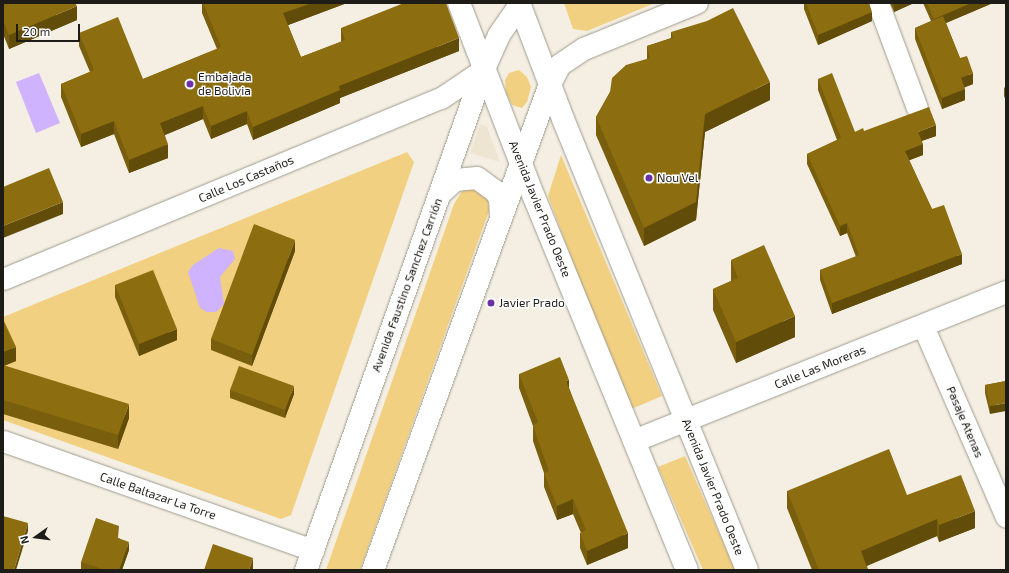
<!DOCTYPE html>
<meta charset="utf-8">
<style>
body{margin:0}
#map{position:relative;width:1009px;height:573px;overflow:hidden;background:#f4efe2;font-family:"Exo 2",sans-serif}
div>[style]{position:absolute}
.built>*{inset:0;background:#ede5d1}
.green>*{inset:0;background:#f1d081}
.water>*{inset:0;background:#d0b3fe}
.roads{filter:drop-shadow(0 0 1px #9f9a8e) drop-shadow(0 0 1px #9f9a8e)}
.minor>*{height:21px;margin:-10.5px;padding:0 10.5px;transform-origin:10.5px;border-radius:10.5px;background:#fff}
.tertiary>*{height:22px;margin:-11px;padding:0 11px;transform-origin:11px;border-radius:11px;background:#fff}
.primary>*{height:22px;margin:-11px;padding:0 11px;transform-origin:11px;border-radius:11px;background:#fff}
.wall>*{inset:0;background:#785e0d}
.shaded-wall>*{inset:0;background:#624c0a}
.building>*{inset:0;background:#8c6d0f}
.dots>*{width:11px;height:11px;translate:-50% -50%;box-sizing:border-box;border:2px solid #fff;border-radius:50%}
span{translate:-50% -50%;white-space:nowrap;text-align:center;line-height:1.15;-webkit-text-stroke:3px #fff;paint-order:stroke}
.poi-label{font-size:12px;color:#1e1c17}
.left{translate:0 -50%;text-align:left}
.street-label{font-size:12px;color:#1e1c17}
.frame{position:absolute;inset:0;border:4px solid #1e1c17;pointer-events:none}
.north{position:absolute;left:16px;top:517px;width:40px;height:40px;-webkit-text-stroke:3px #fff;paint-order:stroke;rotate:256deg;font-size:11px;font-weight:700;line-height:16px;text-align:center;color:#1e1c17}
.north::after{content:'';display:block;margin:auto;width:14px;height:18px;background:#1e1c17;clip-path:polygon(50% 0,100% 100%,50% 72%,0 100%)}
.scale{position:absolute;left:16px;top:24px;width:64px;height:18px;box-sizing:border-box;border:2px solid #1e1c17;border-top:0;padding-left:5px;font-size:12px;line-height:14px;white-space:nowrap;color:#1e1c17;-webkit-text-stroke:3px #fff;paint-order:stroke}
</style>
<div id="map">
<div class="built">
<div style="clip-path:polygon(480px 124px,487px 127px,500px 162px,470px 153px)"></div>
</div>
<div class="green">
<div style="clip-path:polygon(564px 3px,655px 3px,587px 31px,573px 29px)"></div>
<div style="clip-path:polygon(519px 70px,527px 77px,531px 87px,527px 102px,522px 108px,512px 105px,506px 93px,505px 80px,509px 73px)"></div>
<div style="clip-path:polygon(407px 152px,414px 162px,291px 515px,281px 519px,3px 420px,3px 317px)"></div>
<div style="clip-path:polygon(561px 155px,662px 396px,629px 410px,548px 196px)"></div>
<div style="clip-path:polygon(477px 188px,488px 196px,489px 211px,360px 570px,326px 570px,454px 204px,462px 191px)"></div>
<div style="clip-path:polygon(685px 456px,735px 570px,703px 570px,658px 467px)"></div>
</div>
<div class="water">
<div style="clip-path:polygon(39px 73px,60px 123px,36px 133px,16px 82px)"></div>
<div style="clip-path:polygon(219px 248px,233px 251px,235px 259px,220px 277px,224px 304px,216px 312px,207px 312px,200px 308px,188px 272px,193px 265px)"></div>
</div>
<div class="roads">
<div class="minor">
<div style="left:878px;top:3px;width:112px;rotate:69.6deg"></div>
<div style="left:3px;top:279px;width:474px;rotate:-22.5deg"></div>
<div style="left:441px;top:98px;width:52px;rotate:-34deg"></div>
<div style="left:923px;top:326px;width:208px;rotate:66.5deg"></div>
<div style="left:3px;top:441px;width:329px;rotate:19.4deg"></div>
</div>
<div class="tertiary">
<div style="left:550px;top:84px;width:21px;rotate:-62deg"></div>
<div style="left:560px;top:65px;width:29px;rotate:-34deg"></div>
<div style="left:584px;top:49px;width:122px;rotate:-22.2deg"></div>
<div style="left:634px;top:441px;width:401px;rotate:-21.8deg"></div>
</div>
<div class="primary">
<div style="left:459px;top:3px;width:208px;rotate:68.9deg"></div>
<div style="left:534px;top:197px;width:403px;rotate:67.7deg"></div>
<div style="left:519px;top:3px;width:124px;rotate:69.2deg"></div>
<div style="left:563px;top:119px;width:487px;rotate:67.8deg"></div>
<div style="left:440px;top:194px;width:21px;rotate:-43deg"></div>
<div style="left:455px;top:180px;width:22px;rotate:-5deg"></div>
<div style="left:477px;top:178px;width:24px;rotate:36deg"></div>
<div style="left:496px;top:192px;width:8px;rotate:60deg"></div>
<div style="left:500px;top:199px;width:17px;rotate:87deg"></div>
<div style="left:306px;top:570px;width:532px;rotate:-70.44deg"></div>
<div style="left:484px;top:69px;width:37px;rotate:-66deg"></div>
<div style="left:499px;top:35px;width:37px;rotate:-55deg"></div>
<div style="left:373px;top:570px;width:517px;rotate:-69.99deg"></div>
</div>
</div>
<div class="wall">
<div style="clip-path:polygon(3px 3px,77px 20px,9px 49px,3px 34px)"></div>
<div style="clip-path:polygon(202px 3px,347px 3px,288px 25px,301px 57px,341px 42px,341px 28px,459px 51px,340px 98px,340px 103px,253px 140px,247px 124px,211px 139px,203px 119px,165px 135px,168px 158px,129px 173px,114px 134px,81px 147px,61px 97px,61px 84px,90px 72px,79px 46px,79px 33px,143px 79px,217px 49px,202px 13px)"></div>
<div style="clip-path:polygon(804px 3px,869px 3px,872px 21px,818px 45px,804px 9px)"></div>
<div style="clip-path:polygon(890px 3px,914px 3px,894px 12px)"></div>
<div style="clip-path:polygon(923px 3px,993px 3px,946px 23px,960px 58px,973px 84px,964px 87px,965px 100px,942px 109px,915px 39px,915px 28px,931px 21px)"></div>
<div style="clip-path:polygon(671px 32px,770px 100px,705px 132px,696px 220px,644px 246px,596px 135px,596px 117px,610px 92px,647px 59px,647px 46px,671px 38px)"></div>
<div style="clip-path:polygon(818px 79px,855px 132px,864px 131px,936px 136px,922px 141px,923px 155px,909px 160px,932px 209px,962px 264px,832px 314px,820px 280px,820px 270px,856px 257px,847px 233px,840px 236px,807px 164px,807px 154px,837px 140px,818px 90px)"></div>
<div style="clip-path:polygon(1006px 87px,1006px 101px,1004px 96px,1004px 88px)"></div>
<div style="clip-path:polygon(295px 251px,252px 366px,211px 350px,211px 339px)"></div>
<div style="clip-path:polygon(731px 260px,795px 337px,736px 363px,713px 310px,713px 289px,731px 281px)"></div>
<div style="clip-path:polygon(115px 285px,177px 340px,139px 356px,115px 297px)"></div>
<div style="clip-path:polygon(3px 319px,16px 361px,4px 366px,129px 418px,118px 449px,3px 414px)"></div>
<div style="clip-path:polygon(519px 374px,569px 388px,628px 548px,587px 565px,580px 548px,580px 533px,581px 533px,573px 514px,557px 520px,544px 487px,544px 473px,533px 441px,533px 426px,519px 388px)"></div>
<div style="clip-path:polygon(1006px 381px,990px 414px,985px 393px,985px 385px)"></div>
<div style="clip-path:polygon(230px 390px,294px 394px,285px 418px,230px 398px)"></div>
<div style="clip-path:polygon(787px 491px,907px 495px,975px 528px,939px 542px,937px 536px,867px 566px,868px 570px,812px 570px,787px 508px)"></div>
<div style="clip-path:polygon(119px 538px,129px 550px,122px 570px,83px 570px,81px 569px,81px 562px)"></div>
</div>
<div class="shaded-wall">
<div style="clip-path:polygon(312px 3px,347px 3px,283px 27px,283px 13px)"></div>
<div style="clip-path:polygon(894px 3px,914px 3px,894px 12px)"></div>
<div style="clip-path:polygon(971px 3px,993px 3px,934px 28px,934px 19px)"></div>
<div style="clip-path:polygon(77px 6px,77px 20px,9px 49px,9px 35px)"></div>
<div style="clip-path:polygon(872px 12px,872px 21px,818px 45px,818px 35px)"></div>
<div style="clip-path:polygon(459px 38px,459px 51px,340px 98px,340px 103px,253px 140px,253px 127px,339px 86px)"></div>
<div style="clip-path:polygon(973px 73px,973px 84px,961px 89px,961px 78px)"></div>
<div style="clip-path:polygon(770px 82px,770px 100px,705px 132px,696px 220px,644px 246px,644px 228px,705px 114px)"></div>
<div style="clip-path:polygon(965px 89px,965px 100px,942px 109px,942px 98px)"></div>
<div style="clip-path:polygon(203px 106px,203px 119px,160px 137px,160px 123px)"></div>
<div style="clip-path:polygon(247px 111px,247px 124px,211px 139px,211px 126px)"></div>
<div style="clip-path:polygon(114px 121px,114px 134px,81px 147px,81px 134px)"></div>
<div style="clip-path:polygon(936px 125px,936px 136px,918px 142px,918px 132px)"></div>
<div style="clip-path:polygon(168px 144px,168px 158px,129px 173px,129px 160px)"></div>
<div style="clip-path:polygon(923px 144px,923px 155px,905px 162px,905px 151px)"></div>
<div style="clip-path:polygon(63px 202px,63px 214px,3px 238px,3px 226px)"></div>
<div style="clip-path:polygon(847px 223px,847px 233px,840px 236px,840px 226px)"></div>
<div style="clip-path:polygon(295px 240px,295px 251px,252px 366px,252px 355px)"></div>
<div style="clip-path:polygon(962px 254px,962px 264px,832px 314px,832px 303px)"></div>
<div style="clip-path:polygon(795px 316px,795px 337px,736px 363px,736px 342px)"></div>
<div style="clip-path:polygon(177px 329px,177px 340px,139px 356px,139px 344px)"></div>
<div style="clip-path:polygon(16px 347px,16px 361px,3px 366px,3px 352px)"></div>
<div style="clip-path:polygon(569px 380px,569px 395px,566px 381px)"></div>
<div style="clip-path:polygon(294px 386px,294px 394px,285px 418px,285px 410px)"></div>
<div style="clip-path:polygon(1006px 403px,1006px 411px,990px 414px,990px 406px)"></div>
<div style="clip-path:polygon(129px 404px,129px 418px,118px 449px,118px 435px)"></div>
<div style="clip-path:polygon(573px 499px,573px 514px,557px 520px,557px 506px)"></div>
<div style="clip-path:polygon(975px 511px,975px 528px,939px 542px,939px 525px)"></div>
<div style="clip-path:polygon(937px 519px,937px 536px,861px 568px,861px 551px)"></div>
<div style="clip-path:polygon(28px 523px,28px 531px,16px 570px,14px 570px)"></div>
<div style="clip-path:polygon(628px 533px,628px 548px,587px 565px,587px 551px)"></div>
<div style="clip-path:polygon(129px 542px,129px 550px,122px 570px,119px 570px)"></div>
<div style="clip-path:polygon(253px 558px,253px 570px,249px 570px)"></div>
</div>
<div class="building">
<div style="clip-path:polygon(3px 3px,75px 3px,77px 6px,9px 35px,3px 20px)"></div>
<div style="clip-path:polygon(203px 3px,312px 3px,283px 13px,301px 57px,345px 40px,341px 28px,404px 3px,446px 3px,459px 38px,339px 86px,340px 90px,253px 127px,247px 111px,211px 126px,203px 106px,160px 123px,168px 144px,129px 160px,114px 121px,81px 134px,61px 84px,94px 70px,79px 33px,118px 17px,143px 79px,221px 47px)"></div>
<div style="clip-path:polygon(806px 3px,869px 3px,872px 12px,818px 35px)"></div>
<div style="clip-path:polygon(927px 3px,971px 3px,934px 19px)"></div>
<div style="clip-path:polygon(733px 8px,770px 82px,705px 114px,696px 202px,644px 228px,596px 117px,610px 92px,612px 78px,626px 65px,650px 58px,647px 46px,673px 38px,671px 32px,707px 21px)"></div>
<div style="clip-path:polygon(943px 16px,960px 58px,967px 56px,973px 73px,961px 78px,965px 89px,942px 98px,915px 28px)"></div>
<div style="clip-path:polygon(832px 73px,855px 132px,863px 128px,864px 131px,929px 107px,936px 125px,918px 132px,923px 144px,905px 151px,932px 209px,944px 205px,962px 254px,832px 303px,820px 270px,859px 255px,847px 223px,840px 226px,807px 154px,841px 138px,818px 79px)"></div>
<div style="clip-path:polygon(1006px 87px,1006px 94px,1004px 88px)"></div>
<div style="clip-path:polygon(49px 168px,63px 202px,3px 226px,3px 187px)"></div>
<div style="clip-path:polygon(254px 224px,295px 240px,252px 355px,211px 339px)"></div>
<div style="clip-path:polygon(764px 245px,795px 316px,736px 342px,713px 289px,738px 278px,731px 260px)"></div>
<div style="clip-path:polygon(153px 270px,177px 329px,139px 344px,115px 285px)"></div>
<div style="clip-path:polygon(3px 319px,16px 347px,3px 352px)"></div>
<div style="clip-path:polygon(560px 357px,569px 380px,566px 381px,628px 533px,587px 551px,580px 533px,586px 530px,573px 499px,557px 506px,544px 473px,549px 471px,533px 426px,538px 422px,519px 374px)"></div>
<div style="clip-path:polygon(3px 365px,129px 404px,118px 435px,3px 400px)"></div>
<div style="clip-path:polygon(239px 366px,294px 386px,285px 410px,230px 390px)"></div>
<div style="clip-path:polygon(1006px 381px,1006px 403px,990px 406px,985px 385px)"></div>
<div style="clip-path:polygon(889px 449px,907px 495px,961px 475px,975px 511px,939px 525px,937px 519px,861px 551px,868px 570px,819px 570px,787px 491px)"></div>
<div style="clip-path:polygon(3px 516px,28px 523px,14px 570px,3px 570px)"></div>
<div style="clip-path:polygon(96px 518px,119px 526px,118px 538px,129px 542px,119px 570px,105px 570px,81px 562px)"></div>
<div style="clip-path:polygon(213px 544px,253px 558px,249px 570px,204px 570px)"></div>
</div>
<div class="dots">
<div style="left:190px;top:84px;background:#6b32a8"></div>
<div style="left:649px;top:178px;background:#6b32a8"></div>
<div style="left:491px;top:303px;background:#6b32a8"></div>
</div>
<div class="poi-label">
<span class="left" style="left:198px;top:84px">Embajada<br>de Bolivia</span>
<span class="left" style="left:657px;top:178px">Nou Vel</span>
<span class="left" style="left:499px;top:303px">Javier Prado</span>
</div>
<div class="street-label">
<span style="left:246px;top:179px;rotate:-23deg">Calle Los Castaños</span>
<span style="left:540px;top:209px;rotate:68deg">Avenida Javier Prado Oeste</span>
<span style="left:407px;top:285px;rotate:-70deg">Avenida Faustino Sanchez Carrión</span>
<span style="left:820px;top:367px;rotate:-22deg">Calle Las Moreras</span>
<span style="left:965px;top:422px;rotate:67deg">Pasaje Atenas</span>
<span style="left:713px;top:487px;rotate:68deg">Avenida Javier Prado Oeste</span>
<span style="left:158px;top:496px;rotate:19deg">Calle Baltazar La Torre</span>
</div>
<div class="frame"></div>
<div class="north">N</div>
<div class="scale">20 m</div>
</div>
